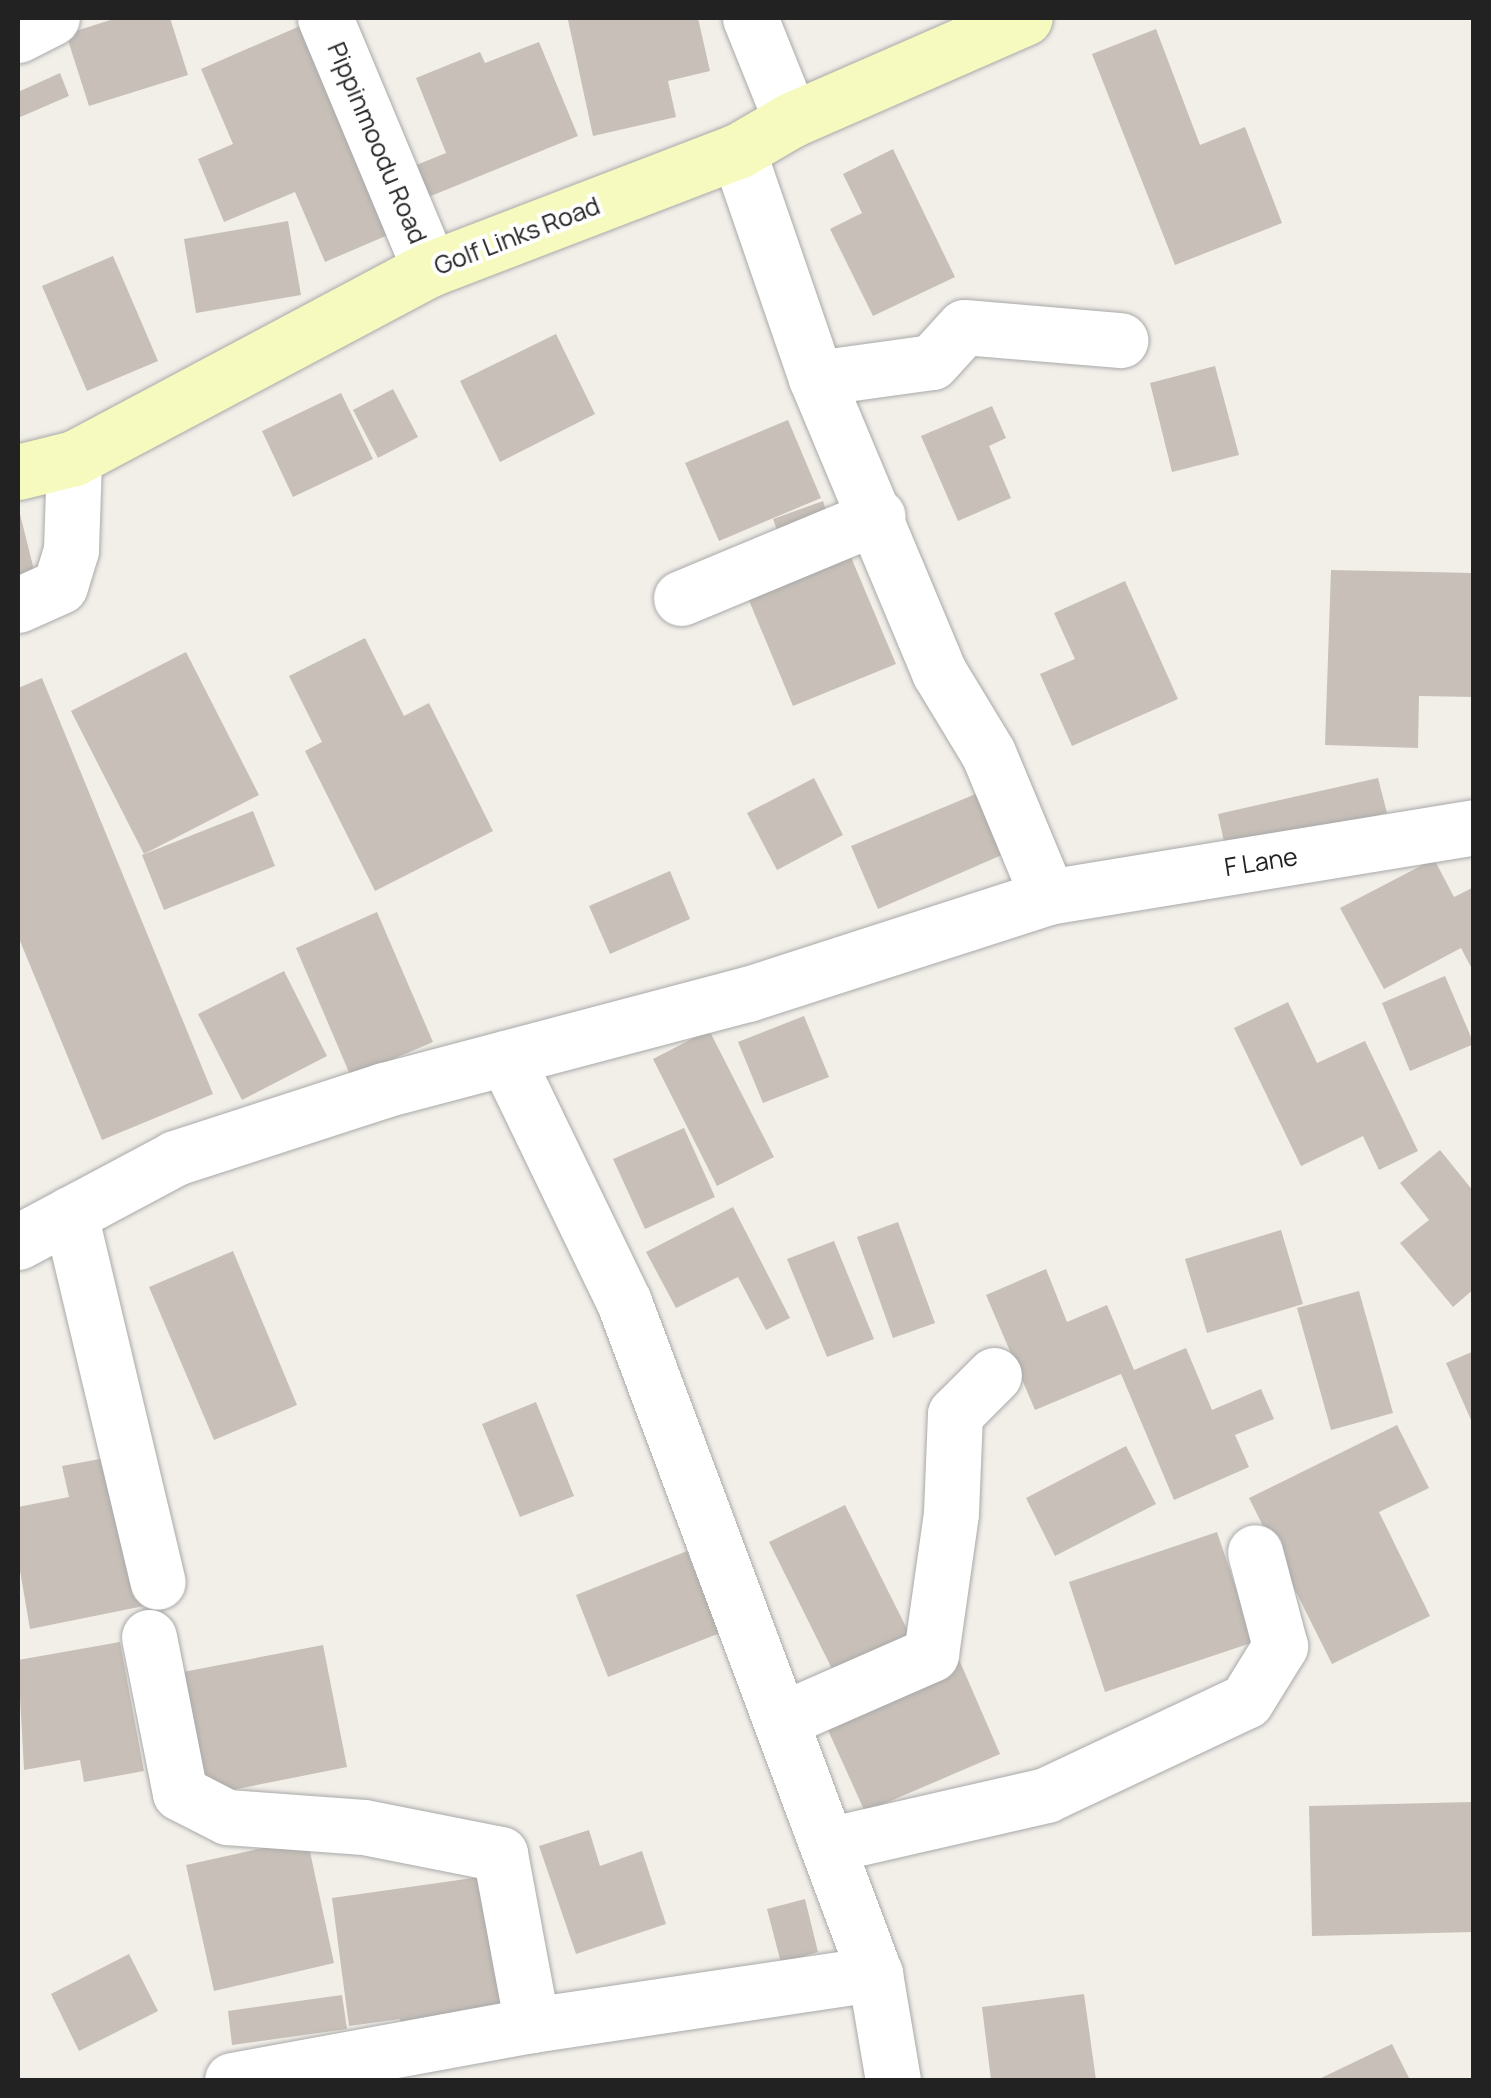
<!DOCTYPE html>
<style>
body{margin:0}
#map{position:relative;width:1491px;height:2098px;overflow:hidden;background:#f2efe9;font-family:Manrope,sans-serif}
div>[style]{position:absolute}
.building>*{inset:0;background:#c7bfb8}
.roads{filter:drop-shadow(0 0 2px #a9a9a9) drop-shadow(0 0 2px #a9a9a9)}
.street>*{height:55px;margin:-27.5px;padding:0 27.5px;transform-origin:27.5px;border-radius:27.5px;background:#fff}
.secondary>*{height:55px;margin:-27.5px;padding:0 27.5px;transform-origin:27.5px;border-radius:27.5px;background:#f7fabf}
span{translate:-50% -50%;white-space:nowrap;text-align:center;line-height:1.15;-webkit-text-stroke:8px #fff;paint-order:stroke}
.street-label{font-size:25px;color:#222}
.frame{position:absolute;inset:0;border:20px solid #222;pointer-events:none}
</style>
<div id="map">
<div class="building">
<div style="clip-path:polygon(117px 18px,170px 18px,188px 75px,89px 106px,66px 34px)"></div>
<div style="clip-path:polygon(580px 18px,698px 18px,710px 71px,668px 81px,676px 117px,593px 136px,568px 20px)"></div>
<div style="clip-path:polygon(300px 26px,388px 235px,325px 262px,295px 192px,224px 222px,198px 159px,233px 144px,201px 69px)"></div>
<div style="clip-path:polygon(1156px 29px,1200px 145px,1245px 127px,1282px 223px,1175px 265px,1092px 54px)"></div>
<div style="clip-path:polygon(539px 42px,578px 136px,426px 198px,414px 166px,446px 153px,416px 78px,480px 52px,485px 63px)"></div>
<div style="clip-path:polygon(60px 73px,69px 96px,18px 118px,18px 92px)"></div>
<div style="clip-path:polygon(893px 149px,955px 277px,873px 316px,830px 229px,862px 213px,843px 174px)"></div>
<div style="clip-path:polygon(288px 221px,301px 295px,196px 313px,184px 239px)"></div>
<div style="clip-path:polygon(113px 256px,158px 361px,87px 391px,42px 286px)"></div>
<div style="clip-path:polygon(556px 334px,595px 414px,500px 462px,460px 381px)"></div>
<div style="clip-path:polygon(1215px 366px,1239px 455px,1172px 472px,1150px 383px)"></div>
<div style="clip-path:polygon(393px 389px,418px 437px,378px 458px,353px 410px)"></div>
<div style="clip-path:polygon(341px 393px,373px 459px,293px 497px,262px 431px)"></div>
<div style="clip-path:polygon(992px 406px,1006px 438px,989px 446px,1011px 498px,958px 521px,921px 436px)"></div>
<div style="clip-path:polygon(788px 420px,821px 498px,719px 541px,685px 463px)"></div>
<div style="clip-path:polygon(823px 501px,834px 535px,785px 552px,773px 519px)"></div>
<div style="clip-path:polygon(18px 506px,36px 578px,18px 583px)"></div>
<div style="clip-path:polygon(845px 543px,896px 664px,793px 706px,743px 586px)"></div>
<div style="clip-path:polygon(1331px 570px,1474px 573px,1474px 697px,1419px 696px,1418px 748px,1325px 745px)"></div>
<div style="clip-path:polygon(1125px 581px,1178px 699px,1072px 746px,1040px 674px,1075px 659px,1054px 613px)"></div>
<div style="clip-path:polygon(365px 638px,404px 716px,429px 703px,493px 831px,375px 891px,305px 751px,322px 742px,289px 676px)"></div>
<div style="clip-path:polygon(186px 652px,259px 795px,144px 854px,71px 711px)"></div>
<div style="clip-path:polygon(42px 678px,213px 1094px,102px 1140px,18px 936px,18px 688px)"></div>
<div style="clip-path:polygon(814px 778px,843px 835px,777px 870px,747px 813px)"></div>
<div style="clip-path:polygon(1378px 778px,1387px 813px,1226px 851px,1218px 814px)"></div>
<div style="clip-path:polygon(978px 793px,1004px 854px,878px 909px,851px 846px)"></div>
<div style="clip-path:polygon(253px 811px,275px 866px,164px 910px,142px 855px)"></div>
<div style="clip-path:polygon(1434px 859px,1454px 897px,1474px 887px,1474px 973px,1461px 948px,1384px 989px,1340px 908px)"></div>
<div style="clip-path:polygon(670px 871px,690px 919px,610px 954px,589px 906px)"></div>
<div style="clip-path:polygon(377px 912px,433px 1042px,351px 1077px,296px 948px)"></div>
<div style="clip-path:polygon(284px 971px,327px 1056px,242px 1100px,198px 1014px)"></div>
<div style="clip-path:polygon(1445px 976px,1474px 1044px,1410px 1071px,1382px 1003px)"></div>
<div style="clip-path:polygon(1288px 1002px,1317px 1063px,1365px 1041px,1418px 1151px,1379px 1170px,1363px 1136px,1301px 1166px,1234px 1028px)"></div>
<div style="clip-path:polygon(804px 1016px,829px 1077px,763px 1103px,738px 1042px)"></div>
<div style="clip-path:polygon(709px 1030px,774px 1157px,717px 1186px,653px 1059px)"></div>
<div style="clip-path:polygon(684px 1128px,715px 1197px,645px 1229px,613px 1159px)"></div>
<div style="clip-path:polygon(1440px 1150px,1474px 1192px,1474px 1289px,1453px 1307px,1400px 1243px,1429px 1220px,1400px 1183px)"></div>
<div style="clip-path:polygon(733px 1207px,790px 1318px,766px 1330px,738px 1277px,676px 1308px,646px 1252px)"></div>
<div style="clip-path:polygon(898px 1222px,935px 1323px,893px 1338px,857px 1237px)"></div>
<div style="clip-path:polygon(1281px 1230px,1303px 1304px,1207px 1333px,1185px 1259px)"></div>
<div style="clip-path:polygon(834px 1241px,874px 1339px,827px 1357px,787px 1259px)"></div>
<div style="clip-path:polygon(233px 1251px,297px 1405px,214px 1440px,149px 1287px)"></div>
<div style="clip-path:polygon(1046px 1269px,1067px 1322px,1107px 1305px,1134px 1370px,1186px 1348px,1212px 1410px,1261px 1389px,1274px 1419px,1235px 1435px,1249px 1467px,1174px 1500px,1121px 1374px,1035px 1410px,986px 1295px)"></div>
<div style="clip-path:polygon(1359px 1291px,1393px 1413px,1331px 1430px,1297px 1308px)"></div>
<div style="clip-path:polygon(1474px 1351px,1474px 1427px,1446px 1363px)"></div>
<div style="clip-path:polygon(536px 1402px,574px 1496px,520px 1517px,482px 1424px)"></div>
<div style="clip-path:polygon(1397px 1425px,1429px 1488px,1379px 1512px,1430px 1616px,1332px 1664px,1249px 1498px)"></div>
<div style="clip-path:polygon(1126px 1446px,1156px 1504px,1055px 1556px,1026px 1498px)"></div>
<div style="clip-path:polygon(116px 1456px,144px 1606px,30px 1629px,18px 1559px,18px 1507px,69px 1497px,62px 1466px)"></div>
<div style="clip-path:polygon(845px 1505px,919px 1653px,843px 1691px,769px 1542px)"></div>
<div style="clip-path:polygon(1217px 1532px,1254px 1642px,1105px 1692px,1069px 1582px)"></div>
<div style="clip-path:polygon(687px 1551px,720px 1633px,608px 1677px,576px 1595px)"></div>
<div style="clip-path:polygon(120px 1642px,144px 1771px,84px 1782px,80px 1760px,24px 1770px,18px 1660px)"></div>
<div style="clip-path:polygon(323px 1645px,347px 1767px,207px 1795px,183px 1672px)"></div>
<div style="clip-path:polygon(954px 1648px,1000px 1754px,865px 1812px,818px 1708px)"></div>
<div style="clip-path:polygon(1472px 1802px,1474px 1932px,1312px 1936px,1309px 1806px)"></div>
<div style="clip-path:polygon(589px 1830px,600px 1866px,642px 1851px,666px 1924px,576px 1954px,539px 1846px)"></div>
<div style="clip-path:polygon(307px 1838px,334px 1963px,214px 1991px,186px 1865px)"></div>
<div style="clip-path:polygon(494px 1875px,513px 2018px,402px 2036px,400px 2019px,349px 2026px,332px 1898px)"></div>
<div style="clip-path:polygon(805px 1899px,818px 1952px,781px 1963px,767px 1909px)"></div>
<div style="clip-path:polygon(129px 1954px,158px 2011px,79px 2051px,51px 1994px)"></div>
<div style="clip-path:polygon(1084px 1994px,1096px 2080px,991px 2080px,982px 2007px)"></div>
<div style="clip-path:polygon(342px 1995px,347px 2029px,232px 2045px,228px 2011px)"></div>
<div style="clip-path:polygon(1392px 2044px,1410px 2080px,1317px 2080px)"></div>
</div>
<div class="roads">
<div class="street">
<div style="left:325px;top:18px;width:272px;rotate:67.3deg"></div>
<div style="left:750px;top:18px;width:110px;rotate:68.1deg"></div>
<div style="left:18px;top:35px;width:38px;rotate:-27deg"></div>
<div style="left:816px;top:378px;width:117px;rotate:-7.9deg"></div>
<div style="left:932px;top:362px;width:47px;rotate:-47.6deg"></div>
<div style="left:964px;top:327px;width:157px;rotate:4.8deg"></div>
<div style="left:681px;top:598px;width:213px;rotate:-22.6deg"></div>
<div style="left:18px;top:605px;width:46px;rotate:-24.3deg"></div>
<div style="left:60px;top:586px;width:38px;rotate:-73deg"></div>
<div style="left:71px;top:550px;width:92px;rotate:-88.1deg"></div>
<div style="left:1048px;top:897px;width:432px;rotate:-9.3deg"></div>
<div style="left:506px;top:1058px;width:271px;rotate:64.2deg"></div>
<div style="left:624px;top:1302px;width:717px;rotate:69.52deg"></div>
<div style="left:875px;top:1974px;width:108px;rotate:80.4deg"></div>
<div style="left:70px;top:1214px;width:378px;rotate:76.6deg"></div>
<div style="left:18px;top:1242px;width:178px;rotate:-28.1deg"></div>
<div style="left:175px;top:1158px;width:220px;rotate:-18deg"></div>
<div style="left:384px;top:1090px;width:376px;rotate:-14.8deg"></div>
<div style="left:748px;top:994px;width:315px;rotate:-17.9deg"></div>
<div style="left:1048px;top:897px;width:156px;rotate:-112.6deg"></div>
<div style="left:988px;top:753px;width:95px;rotate:-121.2deg"></div>
<div style="left:939px;top:672px;width:319px;rotate:-112.7deg"></div>
<div style="left:816px;top:378px;width:240px;rotate:-109deg"></div>
<div style="left:149px;top:1637px;width:159px;rotate:78.8deg"></div>
<div style="left:180px;top:1793px;width:53px;rotate:27.1deg"></div>
<div style="left:227px;top:1817px;width:137px;rotate:4.2deg"></div>
<div style="left:364px;top:1827px;width:139px;rotate:11.2deg"></div>
<div style="left:500px;top:1854px;width:174px;rotate:79.4deg"></div>
<div style="left:781px;top:1720px;width:164px;rotate:-23.7deg"></div>
<div style="left:931px;top:1654px;width:142px;rotate:-81.9deg"></div>
<div style="left:951px;top:1513px;width:99px;rotate:-87.7deg"></div>
<div style="left:955px;top:1414px;width:55px;rotate:-45deg"></div>
<div style="left:828px;top:1845px;width:224px;rotate:-12.9deg"></div>
<div style="left:1046px;top:1795px;width:221px;rotate:-25.2deg"></div>
<div style="left:1246px;top:1701px;width:65px;rotate:-58.3deg"></div>
<div style="left:1280px;top:1646px;width:97px;rotate:-104.9deg"></div>
<div style="left:232px;top:2080px;width:305px;rotate:-10.4deg"></div>
<div style="left:532px;top:2025px;width:347px;rotate:-8.5deg"></div>
</div>
<div class="secondary">
<div style="left:18px;top:472px;width:58px;rotate:-14deg"></div>
<div style="left:74px;top:458px;width:403px;rotate:-28deg"></div>
<div style="left:430px;top:269px;width:330px;rotate:-21deg"></div>
<div style="left:738px;top:151px;width:61px;rotate:-30.3deg"></div>
<div style="left:791px;top:120px;width:255px;rotate:-23.6deg"></div>
</div>
</div>
<div class="street-label">
<span style="left:377px;top:143px;rotate:67deg">Pippinmoodu Road</span>
<span style="left:517px;top:236px;rotate:-21deg">Golf Links Road</span>
<span style="left:1261px;top:862px;rotate:-9deg">F Lane</span>
</div>
<div class="frame"></div>
</div>
